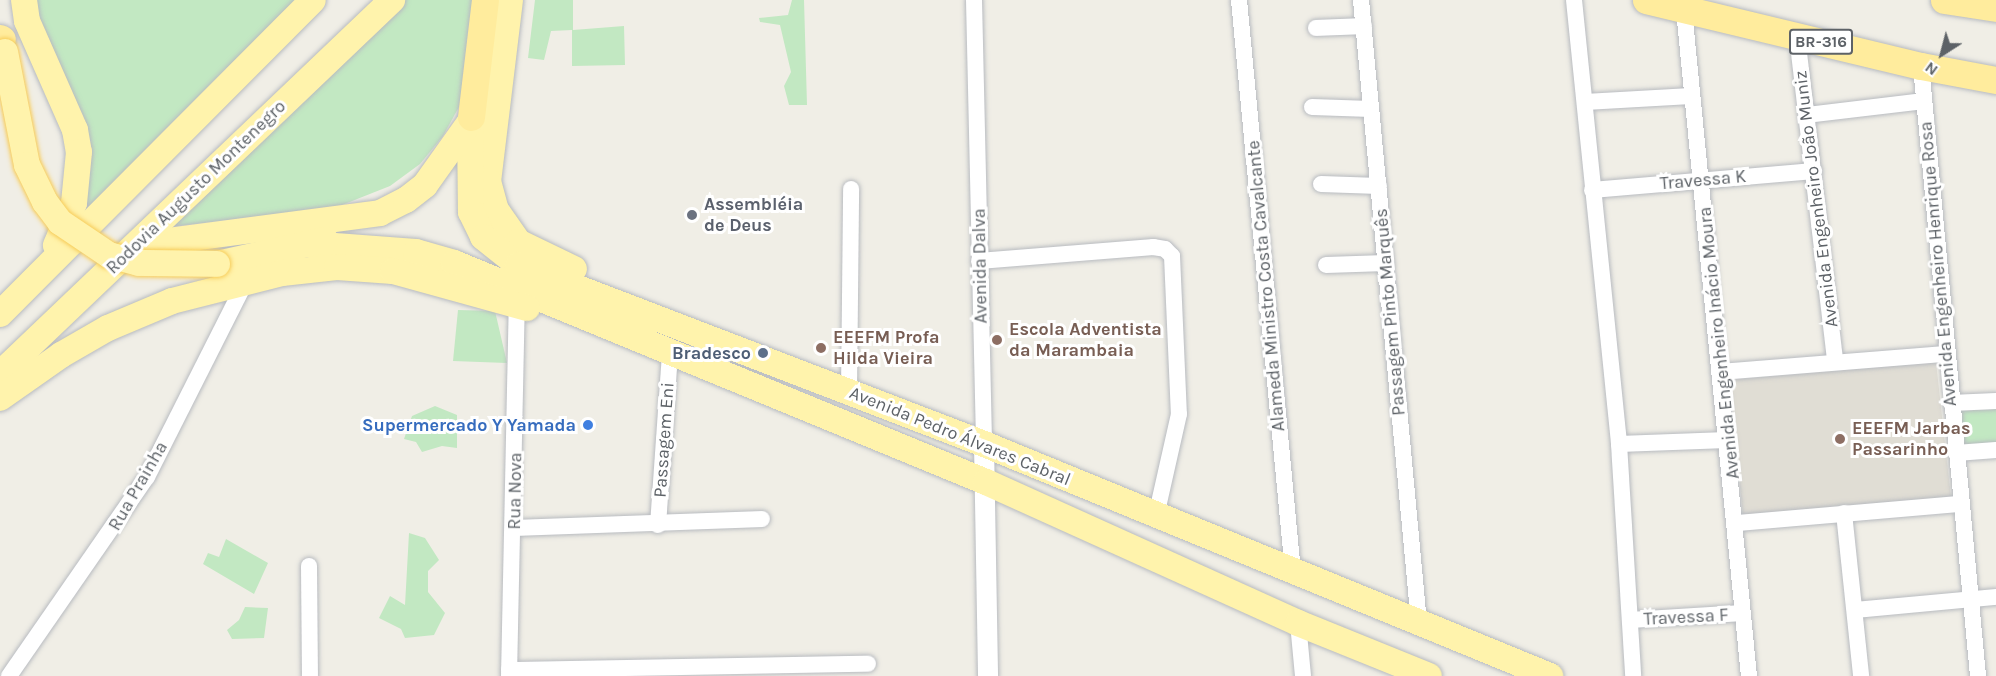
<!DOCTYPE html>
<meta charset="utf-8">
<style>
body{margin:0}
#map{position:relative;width:1996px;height:676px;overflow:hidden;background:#f0eee6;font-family:Karla,sans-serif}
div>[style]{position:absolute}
.education>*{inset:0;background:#e0ddd4}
.green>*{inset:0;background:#c2e8c2}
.roads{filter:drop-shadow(0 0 2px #b8bbc0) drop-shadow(0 0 2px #b8bbc0)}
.minor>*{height:16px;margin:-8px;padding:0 8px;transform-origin:8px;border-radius:8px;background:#fff}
.tertiary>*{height:20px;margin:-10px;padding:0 10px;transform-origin:10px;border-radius:10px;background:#fff}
.primary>*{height:26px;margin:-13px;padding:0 13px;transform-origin:13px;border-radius:13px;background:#fff3ac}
.trunk>*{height:27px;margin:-13.5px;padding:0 13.5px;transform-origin:13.5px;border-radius:13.5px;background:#ffec9d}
.bridges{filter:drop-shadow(0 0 2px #f7cc59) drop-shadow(0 0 2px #f7cc59)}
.primary-bridge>*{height:26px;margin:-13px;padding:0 13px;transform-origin:13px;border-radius:13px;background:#fff3ac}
.dots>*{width:16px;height:16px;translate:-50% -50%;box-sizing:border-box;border:3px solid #fff;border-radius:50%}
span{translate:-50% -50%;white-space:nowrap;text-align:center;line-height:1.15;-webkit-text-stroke:6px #fff;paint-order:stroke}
.shield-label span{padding:2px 4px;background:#fff;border:2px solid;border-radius:4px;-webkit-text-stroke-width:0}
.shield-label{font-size:16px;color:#5d6267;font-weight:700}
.street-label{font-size:18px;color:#5d6267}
.worship-label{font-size:18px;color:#5b616d;font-weight:700}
.left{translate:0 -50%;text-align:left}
.education-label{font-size:18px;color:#785e54;font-weight:700}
.service-label{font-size:18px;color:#4e5e75;font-weight:700}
.right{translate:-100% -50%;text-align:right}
.shop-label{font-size:18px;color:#366cbe;font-weight:700}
.north{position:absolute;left:1912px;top:24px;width:60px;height:60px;-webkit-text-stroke:4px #fff;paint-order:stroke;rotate:216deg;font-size:16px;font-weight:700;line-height:24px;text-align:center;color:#5d6267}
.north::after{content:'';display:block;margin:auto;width:21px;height:27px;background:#5d6267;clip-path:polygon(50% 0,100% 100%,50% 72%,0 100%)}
</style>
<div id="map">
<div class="education">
<div style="clip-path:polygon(1936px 362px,1951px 498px,1743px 515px,1729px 380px)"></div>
</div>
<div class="green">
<div style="clip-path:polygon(33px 0,302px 0,86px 211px,89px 165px,82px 118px,48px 45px)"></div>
<div style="clip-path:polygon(403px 0,473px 0,460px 105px,443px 136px,420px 164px,390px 186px,337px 207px,169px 227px)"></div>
<div style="clip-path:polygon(535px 0,573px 0,573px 30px,624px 26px,625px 65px,572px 66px,572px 30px,551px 31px,544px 60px,528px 58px)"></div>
<div style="clip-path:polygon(792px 0,804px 0,807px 105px,789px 105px,784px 86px,791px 72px,780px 25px,760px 22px,759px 18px,788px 15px)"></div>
<div style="clip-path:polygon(458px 310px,495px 311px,507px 363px,453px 361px)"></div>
<div style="clip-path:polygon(435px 406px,457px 415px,457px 448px,442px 446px,422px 452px,416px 442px,404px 439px,412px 416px)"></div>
<div style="clip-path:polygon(1996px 409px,1996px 443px,1962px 446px,1957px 411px)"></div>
<div style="clip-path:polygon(409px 533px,425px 538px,439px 560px,428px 571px,428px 592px,445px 613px,434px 635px,405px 638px,401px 629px,379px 618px,390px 596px,405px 605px)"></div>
<div style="clip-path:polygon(226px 539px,268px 563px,254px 594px,203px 564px,208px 553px,219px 557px)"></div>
<div style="clip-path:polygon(245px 607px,268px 608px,264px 638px,232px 639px,227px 630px,239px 620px)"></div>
</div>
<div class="roads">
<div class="minor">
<div style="left:974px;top:0;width:444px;rotate:88.7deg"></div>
<div style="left:1239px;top:0;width:575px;rotate:84.61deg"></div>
<div style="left:1361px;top:0;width:626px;rotate:84.68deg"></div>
<div style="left:1574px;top:0;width:446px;rotate:84.2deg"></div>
<div style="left:1619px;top:444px;width:232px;rotate:86.5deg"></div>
<div style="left:1684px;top:10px;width:669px;rotate:84.43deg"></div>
<div style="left:1316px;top:28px;width:48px;rotate:-2.4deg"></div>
<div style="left:1797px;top:36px;width:327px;rotate:83.3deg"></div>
<div style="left:1921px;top:66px;width:613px;rotate:84.66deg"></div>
<div style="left:1585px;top:102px;width:106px;rotate:-3.2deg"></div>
<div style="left:1312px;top:107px;width:59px;rotate:1.9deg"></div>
<div style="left:1807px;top:115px;width:118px;rotate:-6.8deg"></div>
<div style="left:1321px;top:184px;width:58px;rotate:2deg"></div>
<div style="left:1592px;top:190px;width:223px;rotate:-4.9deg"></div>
<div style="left:979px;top:261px;width:175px;rotate:-4.6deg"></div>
<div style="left:1153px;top:247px;width:12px;rotate:9deg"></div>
<div style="left:1165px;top:249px;width:10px;rotate:45deg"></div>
<div style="left:1172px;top:256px;width:158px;rotate:87.5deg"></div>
<div style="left:1179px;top:414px;width:105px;rotate:102.7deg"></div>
<div style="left:1326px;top:265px;width:60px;rotate:-1.9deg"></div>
<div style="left:1720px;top:372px;width:226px;rotate:-4.6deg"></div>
<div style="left:849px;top:392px;width:203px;rotate:-89.4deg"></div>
<div style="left:1951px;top:403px;width:45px;rotate:-2.5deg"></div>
<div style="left:1619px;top:444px;width:108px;rotate:-2.1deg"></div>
<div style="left:1956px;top:453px;width:40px;rotate:-4.3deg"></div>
<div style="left:1844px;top:513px;width:164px;rotate:84deg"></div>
<div style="left:1737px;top:523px;width:223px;rotate:-4.9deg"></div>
<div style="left:658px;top:525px;width:171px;rotate:-86deg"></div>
<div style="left:515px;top:528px;width:247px;rotate:-2.1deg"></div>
<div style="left:309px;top:566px;width:110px;rotate:89.5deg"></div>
<div style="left:1855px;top:610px;width:142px;rotate:-5.3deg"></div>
<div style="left:1630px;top:620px;width:113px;rotate:-3.5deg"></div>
<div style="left:1298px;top:623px;width:53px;rotate:84.6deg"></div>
<div style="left:509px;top:670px;width:359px;rotate:-1deg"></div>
<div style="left:9px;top:676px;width:242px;rotate:-55.3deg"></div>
<div style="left:147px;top:477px;width:217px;rotate:-63.2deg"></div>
<div style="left:509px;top:676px;width:371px;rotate:-88.8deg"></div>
</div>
<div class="tertiary">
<div style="left:984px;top:444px;width:232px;rotate:89deg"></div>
</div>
<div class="primary">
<div style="left:24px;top:0;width:21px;rotate:82deg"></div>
<div style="left:27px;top:21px;width:119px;rotate:66.2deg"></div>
<div style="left:75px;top:130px;width:22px;rotate:80deg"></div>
<div style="left:79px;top:152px;width:51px;rotate:95.6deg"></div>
<div style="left:74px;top:203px;width:46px;rotate:113.2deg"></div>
<div style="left:510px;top:0;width:182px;rotate:96.9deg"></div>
<div style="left:488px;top:181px;width:30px;rotate:75deg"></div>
<div style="left:496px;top:210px;width:39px;rotate:55deg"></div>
<div style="left:518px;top:242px;width:62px;rotate:25.7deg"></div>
<div style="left:470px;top:122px;width:90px;rotate:89.4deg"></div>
<div style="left:471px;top:212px;width:28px;rotate:64deg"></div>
<div style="left:483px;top:237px;width:45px;rotate:38.7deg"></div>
<div style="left:518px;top:265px;width:499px;rotate:21deg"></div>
<div style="left:984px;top:444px;width:612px;rotate:22.29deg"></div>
<div style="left:308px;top:244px;width:108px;rotate:4.2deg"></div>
<div style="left:416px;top:252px;width:40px;rotate:16deg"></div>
<div style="left:454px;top:263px;width:575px;rotate:22.37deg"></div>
<div style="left:986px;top:482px;width:342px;rotate:24.3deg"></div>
<div style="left:1298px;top:623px;width:141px;rotate:22deg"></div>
<div style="left:138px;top:245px;width:244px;rotate:-7.5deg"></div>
<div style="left:380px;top:213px;width:29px;rotate:-27deg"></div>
<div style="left:406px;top:200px;width:24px;rotate:-38deg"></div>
<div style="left:425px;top:185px;width:77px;rotate:-54.5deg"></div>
<div style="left:217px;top:264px;width:111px;rotate:-12.5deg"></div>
<div style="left:0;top:314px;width:443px;rotate:-45.1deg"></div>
<div style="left:0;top:374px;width:542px;rotate:-43.65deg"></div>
<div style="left:0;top:398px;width:75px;rotate:-35.2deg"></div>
<div style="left:61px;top:355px;width:54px;rotate:-29.9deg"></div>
<div style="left:108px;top:328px;width:69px;rotate:-22.9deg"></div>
<div style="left:172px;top:301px;width:114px;rotate:-14.3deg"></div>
<div style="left:282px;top:273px;width:55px;rotate:-6.2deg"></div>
<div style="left:337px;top:267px;width:56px;rotate:4.1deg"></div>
<div style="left:393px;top:271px;width:139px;rotate:15.4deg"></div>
</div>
<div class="trunk">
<div style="left:1646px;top:0;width:283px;rotate:13.5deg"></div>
<div style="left:1921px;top:66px;width:76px;rotate:10.6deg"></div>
<div style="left:1944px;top:0;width:53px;rotate:8.7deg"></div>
<div style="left:0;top:38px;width:2px;rotate:27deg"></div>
<div style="left:471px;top:117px;width:118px;rotate:-83.2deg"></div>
</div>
</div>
<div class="bridges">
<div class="primary-bridge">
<div style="left:5px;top:52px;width:115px;rotate:79deg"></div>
<div style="left:27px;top:165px;width:41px;rotate:64.1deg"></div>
<div style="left:45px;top:202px;width:25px;rotate:53deg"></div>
<div style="left:60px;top:222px;width:59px;rotate:34deg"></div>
<div style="left:109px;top:255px;width:31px;rotate:15deg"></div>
<div style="left:139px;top:263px;width:78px;rotate:0.7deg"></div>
</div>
</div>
<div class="dots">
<div style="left:692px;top:215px;background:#6b7280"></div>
<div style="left:997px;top:340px;background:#8d6e63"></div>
<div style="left:821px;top:348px;background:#8d6e63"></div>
<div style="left:763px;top:353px;background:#5c6f8a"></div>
<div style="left:588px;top:425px;background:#3f7fe0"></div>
<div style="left:1840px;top:439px;background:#8d6e63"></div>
</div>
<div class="shield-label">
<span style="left:1821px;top:42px">BR-316</span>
</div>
<div class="street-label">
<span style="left:1703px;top:180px;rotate:-5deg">Travessa K</span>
<span style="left:196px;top:187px;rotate:-44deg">Rodovia Augusto Montenegro</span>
<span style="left:1816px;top:199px;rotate:-97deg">Avenida Engenheiro João Muniz</span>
<span style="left:1938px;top:264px;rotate:-95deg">Avenida Engenheiro Henrique Rosa</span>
<span style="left:980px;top:266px;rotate:-91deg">Avenida Dalva</span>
<span style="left:1266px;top:286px;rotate:-95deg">Alameda Ministro Costa Cavalcante</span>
<span style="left:1390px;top:312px;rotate:-95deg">Passagem Pinto Marquês</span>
<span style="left:1719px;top:343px;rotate:-96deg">Avenida Engenheiro Inácio Moura</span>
<span style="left:960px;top:436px;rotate:22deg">Avenida Pedro Álvares Cabral</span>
<span style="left:664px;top:440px;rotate:-86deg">Passagem Eni</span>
<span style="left:138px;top:486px;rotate:-60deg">Rua Prainha</span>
<span style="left:515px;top:491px;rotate:-89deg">Rua Nova</span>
<span style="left:1686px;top:617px;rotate:-3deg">Travessa F</span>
</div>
<div class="worship-label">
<span class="left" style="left:704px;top:215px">Assembléia<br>de Deus</span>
</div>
<div class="education-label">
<span class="left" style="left:1009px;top:340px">Escola Adventista<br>da Marambaia</span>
<span class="left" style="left:833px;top:348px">EEEFM Profª<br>Hilda Vieira</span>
<span class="left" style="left:1852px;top:439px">EEEFM Jarbas<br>Passarinho</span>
</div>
<div class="service-label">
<span class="right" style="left:751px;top:353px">Bradesco</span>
</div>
<div class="shop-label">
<span class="right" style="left:576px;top:425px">Supermercado Y Yamada</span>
</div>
<div class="north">N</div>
</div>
